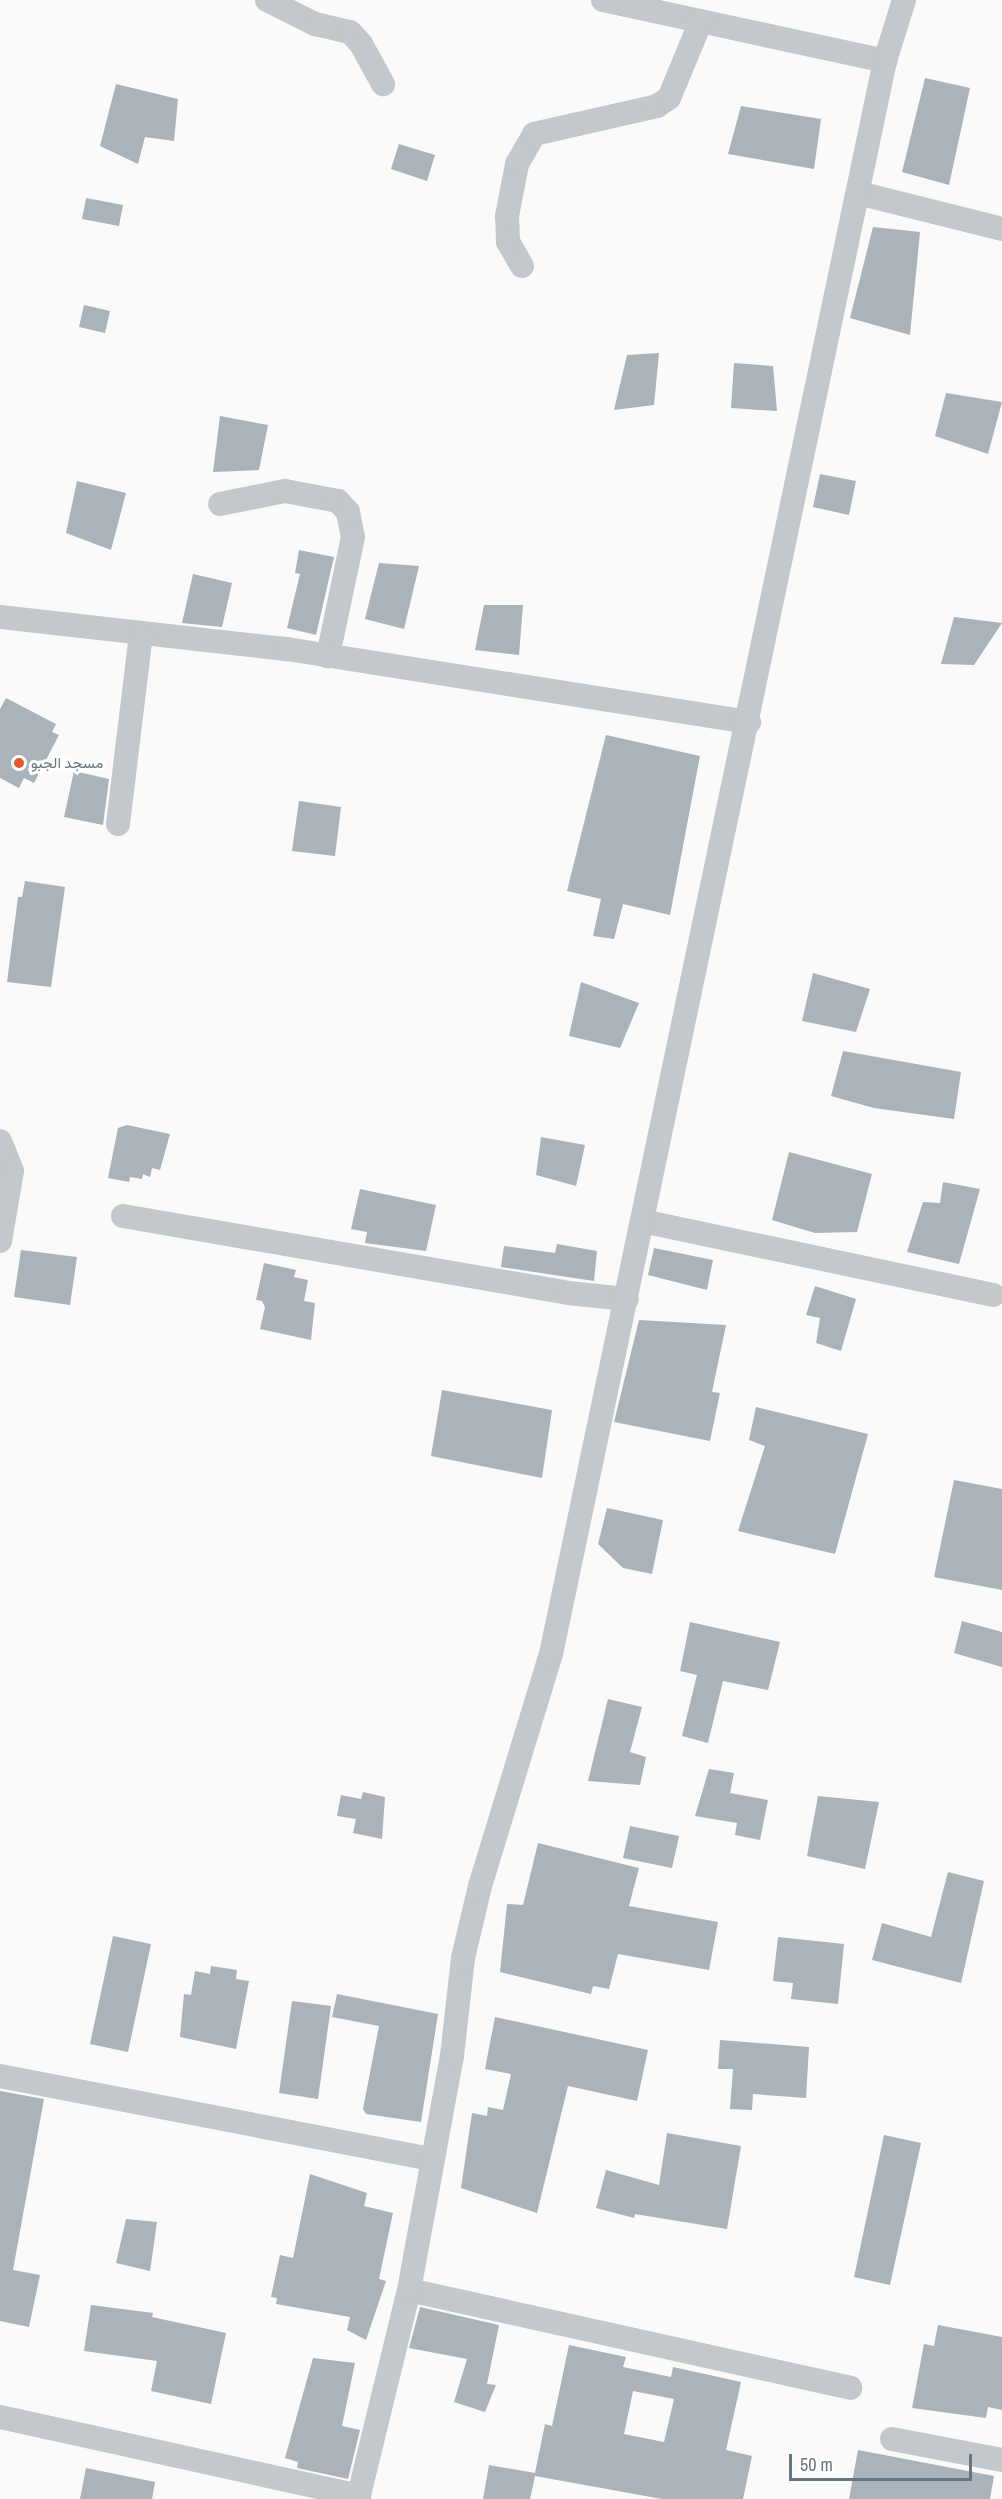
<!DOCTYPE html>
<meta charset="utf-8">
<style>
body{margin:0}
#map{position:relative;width:1002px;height:2499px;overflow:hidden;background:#fafaf8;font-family:"Archivo Narrow",Vazirmatn,sans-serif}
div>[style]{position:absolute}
.building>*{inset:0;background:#aab3b9}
.street>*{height:24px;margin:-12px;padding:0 12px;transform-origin:12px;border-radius:12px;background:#c3c8cc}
.dots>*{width:16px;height:16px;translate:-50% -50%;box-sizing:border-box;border:3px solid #fff;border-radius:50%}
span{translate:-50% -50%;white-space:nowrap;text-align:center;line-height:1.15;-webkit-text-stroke:6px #fff;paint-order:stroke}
.poi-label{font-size:15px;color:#657683}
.left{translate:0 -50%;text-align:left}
.scale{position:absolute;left:789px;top:2454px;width:183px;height:27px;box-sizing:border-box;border:3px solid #657683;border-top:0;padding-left:8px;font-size:18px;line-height:21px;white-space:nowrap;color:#657683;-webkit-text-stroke:4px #fff;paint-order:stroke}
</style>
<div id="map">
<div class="building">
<div style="clip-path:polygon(925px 78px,970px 88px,949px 185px,902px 172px)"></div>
<div style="clip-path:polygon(116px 84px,178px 99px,174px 141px,145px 137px,138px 164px,100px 146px)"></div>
<div style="clip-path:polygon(741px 106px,821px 119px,814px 169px,728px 154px)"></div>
<div style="clip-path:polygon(399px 144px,435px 155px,427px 181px,391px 169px)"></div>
<div style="clip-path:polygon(86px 198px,123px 205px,119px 226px,82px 219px)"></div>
<div style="clip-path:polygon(873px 227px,920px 232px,910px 335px,850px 318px)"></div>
<div style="clip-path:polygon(84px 305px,110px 311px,105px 333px,79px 327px)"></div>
<div style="clip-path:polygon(659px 353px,654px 405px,614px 410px,627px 355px)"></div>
<div style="clip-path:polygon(734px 363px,773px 366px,777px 411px,731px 408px)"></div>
<div style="clip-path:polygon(946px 393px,1002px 402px,988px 454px,935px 436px)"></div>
<div style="clip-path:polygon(220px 416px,268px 425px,259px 470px,213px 472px)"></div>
<div style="clip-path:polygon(820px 474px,856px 481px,849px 515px,813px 507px)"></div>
<div style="clip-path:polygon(77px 481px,126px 493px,111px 550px,66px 533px)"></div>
<div style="clip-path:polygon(299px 550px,334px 557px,316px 635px,287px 628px,300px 574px,295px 573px)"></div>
<div style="clip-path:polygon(379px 563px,419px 566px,404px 629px,365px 619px)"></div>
<div style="clip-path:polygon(193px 574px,232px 583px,222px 627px,182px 623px)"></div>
<div style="clip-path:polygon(484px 605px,523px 605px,519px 655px,475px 650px)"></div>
<div style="clip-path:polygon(954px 617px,1002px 623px,974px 665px,941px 664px)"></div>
<div style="clip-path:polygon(6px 698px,56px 724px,52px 732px,59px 735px,34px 783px,24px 778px,19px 788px,0 778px,0 709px)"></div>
<div style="clip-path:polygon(606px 735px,700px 756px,670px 915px,623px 904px,614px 939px,593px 936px,601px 899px,567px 891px)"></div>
<div style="clip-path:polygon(74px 771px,109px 779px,103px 825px,64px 817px)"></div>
<div style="clip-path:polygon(299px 801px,341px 807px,335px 856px,292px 851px)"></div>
<div style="clip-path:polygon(25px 881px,65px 887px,51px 987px,7px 982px,18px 897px,22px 897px)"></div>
<div style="clip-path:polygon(813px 973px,870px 989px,856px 1032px,802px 1021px)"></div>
<div style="clip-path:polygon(581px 982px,639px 1003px,620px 1048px,569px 1036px)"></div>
<div style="clip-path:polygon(843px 1051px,961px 1072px,954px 1119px,874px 1108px,831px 1096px)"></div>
<div style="clip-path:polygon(127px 1125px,170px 1134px,160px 1170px,152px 1168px,150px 1177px,143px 1174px,142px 1179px,130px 1177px,129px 1182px,108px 1178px,118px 1128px)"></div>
<div style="clip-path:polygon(541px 1137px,585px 1145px,576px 1186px,536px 1175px)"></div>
<div style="clip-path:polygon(789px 1152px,872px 1174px,857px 1232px,815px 1233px,772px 1220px)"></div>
<div style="clip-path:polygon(943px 1182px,980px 1189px,959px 1264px,907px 1252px,923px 1202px,940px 1203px)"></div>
<div style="clip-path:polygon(360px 1189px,436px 1205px,426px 1251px,365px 1243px,367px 1232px,351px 1229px)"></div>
<div style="clip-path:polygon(557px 1244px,597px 1251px,594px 1281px,501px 1267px,504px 1246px,555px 1253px)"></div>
<div style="clip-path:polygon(654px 1248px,713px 1260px,707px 1290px,648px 1275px)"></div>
<div style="clip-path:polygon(21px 1250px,77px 1257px,70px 1305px,14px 1297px)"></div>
<div style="clip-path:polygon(264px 1263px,296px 1270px,294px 1277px,308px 1280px,304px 1301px,315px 1303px,311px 1340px,260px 1329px,265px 1307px,262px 1301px,256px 1300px)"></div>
<div style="clip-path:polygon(815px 1286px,856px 1299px,841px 1351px,816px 1343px,820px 1318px,806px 1315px)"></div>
<div style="clip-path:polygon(639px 1320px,726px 1325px,712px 1392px,720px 1393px,710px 1441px,614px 1422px)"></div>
<div style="clip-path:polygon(442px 1390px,552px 1410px,542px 1478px,431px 1456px)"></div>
<div style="clip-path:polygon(756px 1407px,868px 1434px,835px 1554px,738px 1531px,765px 1446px,749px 1440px)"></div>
<div style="clip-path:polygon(954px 1480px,1002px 1489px,1002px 1590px,934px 1577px)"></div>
<div style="clip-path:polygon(607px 1508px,663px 1520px,652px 1574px,623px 1568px,598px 1544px)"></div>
<div style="clip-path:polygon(962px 1621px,1002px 1632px,1002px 1667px,954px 1653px)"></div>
<div style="clip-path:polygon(690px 1622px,780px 1642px,768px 1690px,723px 1681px,708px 1743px,682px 1736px,697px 1675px,680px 1671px)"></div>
<div style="clip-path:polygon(608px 1699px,642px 1707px,630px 1752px,646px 1757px,640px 1785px,588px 1781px)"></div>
<div style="clip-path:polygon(709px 1769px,734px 1773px,730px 1793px,768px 1800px,760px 1840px,735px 1835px,737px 1823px,695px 1816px)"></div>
<div style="clip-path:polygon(363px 1792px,385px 1797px,382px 1839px,353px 1833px,356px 1819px,337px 1816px,341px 1795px,361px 1799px)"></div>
<div style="clip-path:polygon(818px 1796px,879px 1802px,865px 1869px,807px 1856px)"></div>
<div style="clip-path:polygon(630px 1826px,679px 1836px,672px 1868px,623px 1858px)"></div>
<div style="clip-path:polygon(538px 1843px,639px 1868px,629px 1906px,718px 1922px,709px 1970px,618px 1954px,609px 1989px,593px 1986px,591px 1994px,500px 1972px,507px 1904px,523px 1905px)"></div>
<div style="clip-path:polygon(948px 1872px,984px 1881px,961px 1983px,872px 1960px,882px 1923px,931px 1937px)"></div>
<div style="clip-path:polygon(113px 1936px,151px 1944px,128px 2052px,90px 2044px)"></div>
<div style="clip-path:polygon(778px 1937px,844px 1944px,838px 2004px,791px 1999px,793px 1983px,773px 1981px)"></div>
<div style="clip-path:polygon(211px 1966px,237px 1970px,236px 1979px,249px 1981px,236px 2049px,180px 2037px,184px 1994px,191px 1995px,195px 1971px,210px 1974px)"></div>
<div style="clip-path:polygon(337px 1994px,438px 2014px,421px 2122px,366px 2114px,363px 2109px,379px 2026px,332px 2017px)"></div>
<div style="clip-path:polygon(292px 2001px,331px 2006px,318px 2099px,279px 2093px)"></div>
<div style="clip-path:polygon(495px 2017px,648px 2050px,637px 2101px,568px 2086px,537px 2213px,461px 2188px,472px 2113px,487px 2116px,488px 2107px,503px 2110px,511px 2074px,485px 2069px)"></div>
<div style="clip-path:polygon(720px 2040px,809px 2047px,806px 2098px,753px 2094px,752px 2110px,730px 2109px,733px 2069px,718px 2069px)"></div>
<div style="clip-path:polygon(0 2091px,44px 2099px,13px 2270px,40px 2275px,29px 2327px,0 2321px)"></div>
<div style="clip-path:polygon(667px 2133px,741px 2146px,727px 2229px,635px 2214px,634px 2218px,596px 2208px,606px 2170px,659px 2185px)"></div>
<div style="clip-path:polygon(884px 2135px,921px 2143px,890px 2285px,854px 2277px)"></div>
<div style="clip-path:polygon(310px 2174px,367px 2193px,364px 2206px,393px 2213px,379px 2279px,386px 2281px,366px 2340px,347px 2330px,350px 2317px,276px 2304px,277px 2298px,271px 2297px,280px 2255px,293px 2258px)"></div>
<div style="clip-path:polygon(126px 2219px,157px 2222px,150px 2271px,116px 2263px)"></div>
<div style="clip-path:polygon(91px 2305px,153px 2313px,152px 2317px,226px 2333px,211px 2404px,151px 2391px,157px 2361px,84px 2351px)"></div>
<div style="clip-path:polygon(420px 2307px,499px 2325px,487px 2384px,496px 2385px,485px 2412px,454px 2402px,467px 2359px,409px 2348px)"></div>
<div style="clip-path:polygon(938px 2325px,1002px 2337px,1002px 2410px,988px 2407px,986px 2418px,912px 2408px,924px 2344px,934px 2346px)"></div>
<div style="clip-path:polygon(evenodd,569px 2345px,626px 2357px,623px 2367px,671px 2377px,673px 2367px,741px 2382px,726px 2450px,752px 2456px,743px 2499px,662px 2499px,535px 2476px,530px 2499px,483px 2499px,489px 2465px,535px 2473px,545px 2424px,552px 2426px,569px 2345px,633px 2391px,674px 2399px,664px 2442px,624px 2434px,633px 2391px)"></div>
<div style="clip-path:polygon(313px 2358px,355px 2363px,342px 2426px,360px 2430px,348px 2479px,297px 2468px,298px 2462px,285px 2458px)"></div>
<div style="clip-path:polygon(858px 2450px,994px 2476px,990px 2499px,849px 2499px)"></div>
<div style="clip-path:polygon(86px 2468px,155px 2482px,152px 2499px,80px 2499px)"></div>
</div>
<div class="street">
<div style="left:267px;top:0;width:54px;rotate:26.6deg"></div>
<div style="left:315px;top:24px;width:36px;rotate:13deg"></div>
<div style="left:350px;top:32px;width:16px;rotate:47deg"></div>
<div style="left:361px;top:44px;width:46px;rotate:61.2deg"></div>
<div style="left:603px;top:0;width:289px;rotate:12.2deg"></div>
<div style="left:858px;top:193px;width:148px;rotate:14deg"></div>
<div style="left:522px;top:266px;width:28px;rotate:-120deg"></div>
<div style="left:508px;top:242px;width:26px;rotate:-92deg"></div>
<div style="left:507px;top:216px;width:53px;rotate:-79.1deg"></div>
<div style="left:517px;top:164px;width:34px;rotate:-60deg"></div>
<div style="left:534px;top:134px;width:126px;rotate:-12.8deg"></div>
<div style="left:657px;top:106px;width:14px;rotate:-34deg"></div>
<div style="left:669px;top:98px;width:83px;rotate:-67.4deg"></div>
<div style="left:220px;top:504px;width:66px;rotate:-11.3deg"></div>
<div style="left:285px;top:491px;width:54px;rotate:10.7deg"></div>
<div style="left:338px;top:501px;width:15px;rotate:48deg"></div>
<div style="left:348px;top:512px;width:25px;rotate:79deg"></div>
<div style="left:353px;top:537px;width:122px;rotate:101.9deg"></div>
<div style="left:0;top:617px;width:289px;rotate:6.4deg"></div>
<div style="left:287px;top:649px;width:468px;rotate:9deg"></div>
<div style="left:118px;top:824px;width:192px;rotate:-83.1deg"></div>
<div style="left:0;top:1141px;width:32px;rotate:68deg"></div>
<div style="left:12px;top:1171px;width:71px;rotate:99.7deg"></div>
<div style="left:123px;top:1216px;width:452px;rotate:9.8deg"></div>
<div style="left:568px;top:1293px;width:59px;rotate:5.8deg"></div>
<div style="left:642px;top:1221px;width:359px;rotate:11.9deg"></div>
<div style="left:0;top:2076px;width:440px;rotate:10.9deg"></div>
<div style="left:409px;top:2290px;width:452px;rotate:12.5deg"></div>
<div style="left:0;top:2417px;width:368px;rotate:12.4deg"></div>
<div style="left:892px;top:2439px;width:112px;rotate:10.8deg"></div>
<div style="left:358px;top:2499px;width:215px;rotate:-76.3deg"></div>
<div style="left:409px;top:2290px;width:238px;rotate:-79.6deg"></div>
<div style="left:452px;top:2056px;width:99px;rotate:-83.6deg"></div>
<div style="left:463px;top:1958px;width:74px;rotate:-76.7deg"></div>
<div style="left:480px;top:1886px;width:243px;rotate:-73deg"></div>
<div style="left:551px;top:1654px;width:1628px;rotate:-78.16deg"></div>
<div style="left:885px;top:61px;width:64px;rotate:-72.7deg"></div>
</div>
<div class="dots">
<div style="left:19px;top:763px;background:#e4572e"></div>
</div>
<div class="poi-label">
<span class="left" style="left:31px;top:763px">مسجد الجبو</span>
</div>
<div class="scale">50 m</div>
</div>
